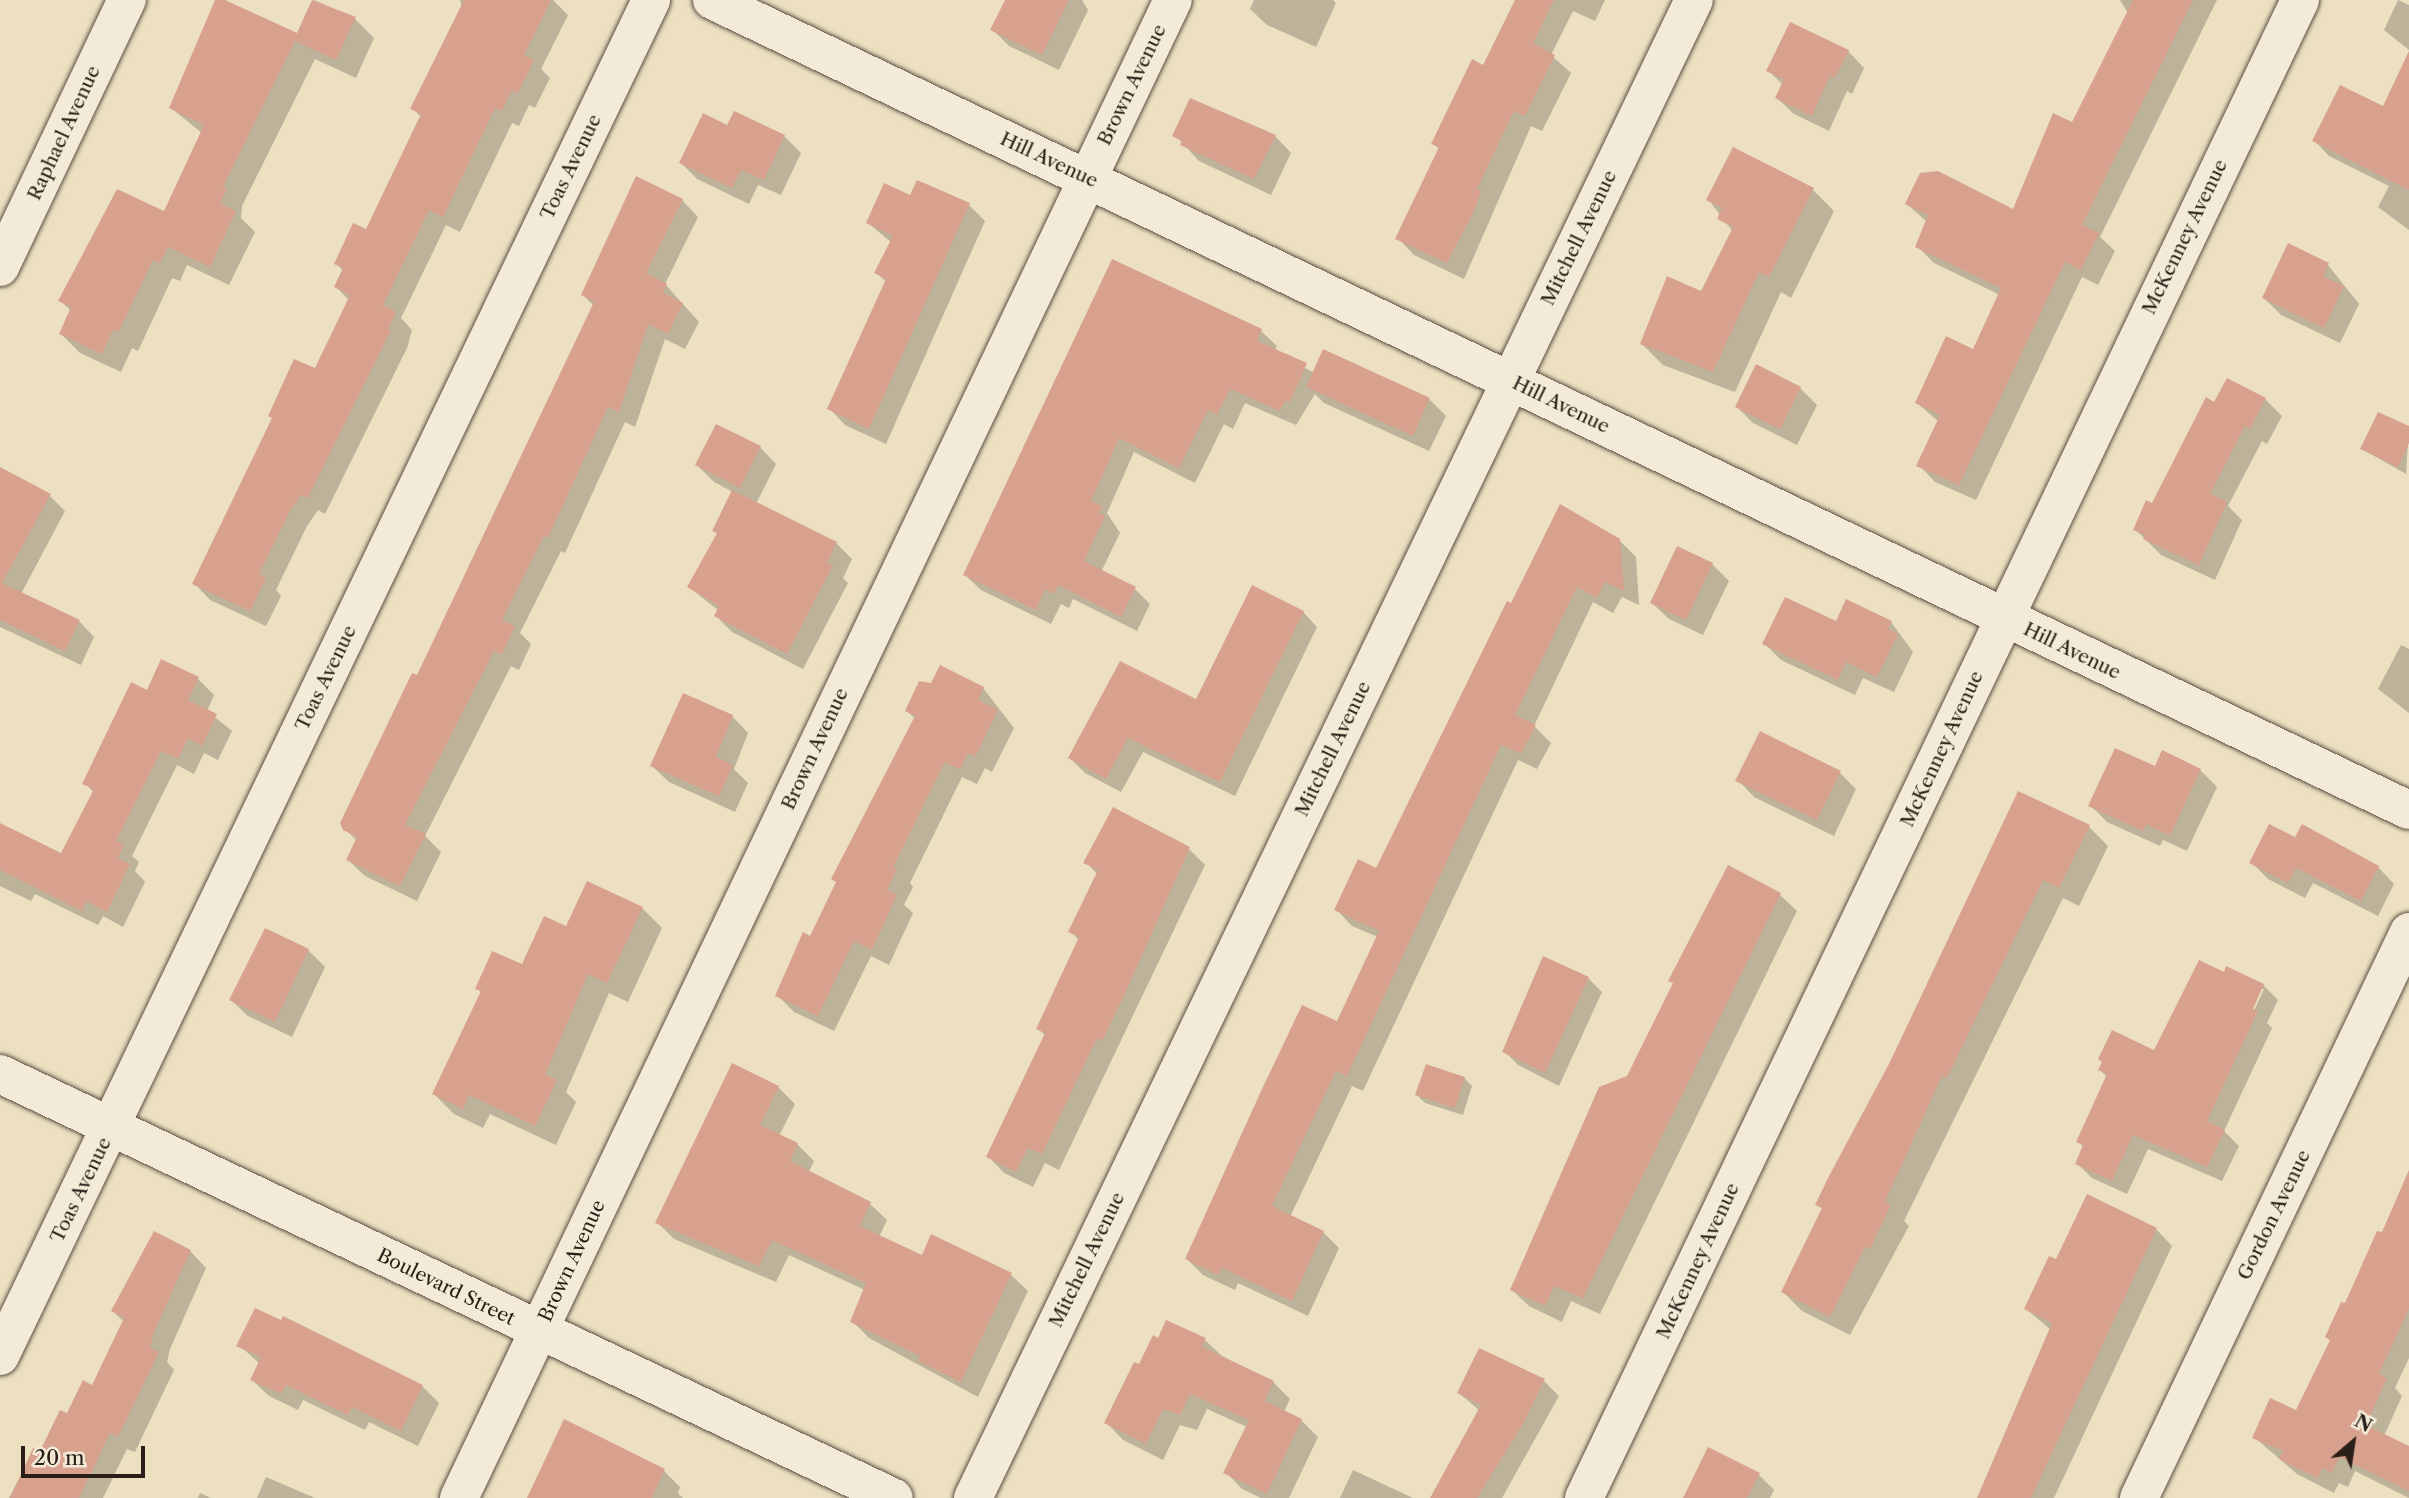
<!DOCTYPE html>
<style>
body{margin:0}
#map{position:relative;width:2409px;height:1498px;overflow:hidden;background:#ece0c1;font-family:"Libre Caslon Text",serif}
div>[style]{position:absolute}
.shadow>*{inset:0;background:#0003}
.building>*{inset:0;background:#d8a18d}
.roads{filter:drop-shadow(0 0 2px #5a4f42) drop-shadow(0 0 2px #5a4f42)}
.minor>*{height:38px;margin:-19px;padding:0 19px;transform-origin:19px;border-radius:19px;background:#f3ebd7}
span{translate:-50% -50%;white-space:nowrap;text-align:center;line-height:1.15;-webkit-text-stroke:5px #f3ebd7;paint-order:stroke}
.street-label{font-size:19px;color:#2a1f18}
.north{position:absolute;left:2318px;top:1407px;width:70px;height:70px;-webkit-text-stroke:5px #f3ebd7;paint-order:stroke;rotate:29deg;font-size:19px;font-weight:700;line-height:28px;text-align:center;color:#2a1f18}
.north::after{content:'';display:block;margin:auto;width:24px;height:32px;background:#2a1f18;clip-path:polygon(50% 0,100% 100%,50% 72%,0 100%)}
.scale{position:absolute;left:21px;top:1446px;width:124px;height:32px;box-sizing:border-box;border:4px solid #2a1f18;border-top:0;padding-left:9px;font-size:21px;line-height:24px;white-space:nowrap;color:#2a1f18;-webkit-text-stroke:5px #f3ebd7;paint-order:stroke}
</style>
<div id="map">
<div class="shadow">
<div style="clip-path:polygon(217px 0,298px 35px,314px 0,355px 19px,374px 38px,356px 78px,315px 59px,242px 206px,241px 218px,255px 232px,229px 285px,187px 265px,180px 281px,172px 278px,138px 351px,132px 348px,121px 372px,80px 353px,61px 334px,71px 311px,61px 301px,164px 213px,202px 133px,171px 108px)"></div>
<div style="clip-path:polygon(460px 0,553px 0,568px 15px,541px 69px,550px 78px,535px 108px,529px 105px,519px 126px,512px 123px,460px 232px,446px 225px,401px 318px,412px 330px,407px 348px,325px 514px,318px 510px,307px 526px,276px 590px,281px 596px,266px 626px,210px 600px,194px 583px,316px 370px,349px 300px,336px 287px,343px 271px,336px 263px,367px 232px,421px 117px,412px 108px,462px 8px)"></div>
<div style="clip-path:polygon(1006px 0,1082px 0,1088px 10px,1059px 70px,1009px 46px,992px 29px)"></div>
<div style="clip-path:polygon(1254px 0,1333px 0,1336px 3px,1316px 47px,1267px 25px,1250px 9px)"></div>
<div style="clip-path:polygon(1515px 0,1605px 0,1595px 21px,1573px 11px,1551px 55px,1571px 73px,1542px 131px,1531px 126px,1464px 279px,1414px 255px,1398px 238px,1440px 150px,1434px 144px,1484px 67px)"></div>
<div style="clip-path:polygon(2120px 0,2217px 0,2100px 237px,2115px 251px,2098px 285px,2082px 277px,1976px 500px,1935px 482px,1919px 465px,1939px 422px,1917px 403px,1974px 351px,2000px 295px,1934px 263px,1917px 246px,1927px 222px,1907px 204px,2014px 211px,2073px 124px,2128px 13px)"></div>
<div style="clip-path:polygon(2398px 0,2409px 5px,2409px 50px,2384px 30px)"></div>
<div style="clip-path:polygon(1848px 51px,1864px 68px,1852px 94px,1847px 91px,1829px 131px,1794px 114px,1777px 98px,1783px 85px,1768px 70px)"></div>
<div style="clip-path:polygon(2409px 55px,2409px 230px,2378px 207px,2389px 186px,2329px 156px,2314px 140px,2384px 109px)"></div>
<div style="clip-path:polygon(728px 127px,784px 136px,801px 153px,781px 195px,758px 185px,749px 204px,697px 179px,681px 163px)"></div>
<div style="clip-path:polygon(1175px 135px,1275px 136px,1291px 153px,1271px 195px,1199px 161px)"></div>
<div style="clip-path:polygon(1813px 190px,1834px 211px,1791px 298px,1781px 292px,1735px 392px,1663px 365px,1642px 344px,1702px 293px,1733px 232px,1708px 199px)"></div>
<div style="clip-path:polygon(911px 197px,969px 205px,985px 221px,886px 444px,845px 425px,829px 408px,886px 282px,876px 272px,892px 243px,868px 223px)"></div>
<div style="clip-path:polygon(682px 200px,698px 217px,665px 284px,699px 322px,685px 349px,665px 339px,635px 427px,625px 422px,565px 553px,561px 551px,520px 633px,531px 644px,519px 670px,511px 666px,425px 836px,441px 852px,417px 901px,365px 876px,348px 860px,357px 841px,345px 829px,594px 306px,583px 295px)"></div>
<div style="clip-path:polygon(2289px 246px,2328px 265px,2359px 304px,2340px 343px,2281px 315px,2264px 298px)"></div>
<div style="clip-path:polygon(1113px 261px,1261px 331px,1277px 346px,1275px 351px,1314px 373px,1429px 399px,1446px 416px,1429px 451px,1324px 403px,1315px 394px,1296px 425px,1245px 403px,1233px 429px,1224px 424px,1195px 483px,1134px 452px,1107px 513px,1120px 533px,1101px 572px,1135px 589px,1150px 604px,1137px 631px,1073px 599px,1069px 608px,1061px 604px,1051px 624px,981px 590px,965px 575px)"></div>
<div style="clip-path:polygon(1800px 388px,1817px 405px,1797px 445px,1753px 423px,1737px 407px)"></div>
<div style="clip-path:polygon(2265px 399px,2282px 416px,2267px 444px,2262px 441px,2228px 506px,2242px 520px,2215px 580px,2161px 555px,2135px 529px,2215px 405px)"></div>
<div style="clip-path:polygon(2409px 428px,2406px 474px,2362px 449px)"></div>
<div style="clip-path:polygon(760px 447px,776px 464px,756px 504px,836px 543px,852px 559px,843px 578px,848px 583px,803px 669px,732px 632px,716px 616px,719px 611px,689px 587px,719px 534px,733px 492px,714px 482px,697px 465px)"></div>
<div style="clip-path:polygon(0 469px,50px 496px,65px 511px,21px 594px,79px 621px,94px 637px,81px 665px,0 627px)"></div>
<div style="clip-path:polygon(1619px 540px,1636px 557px,1639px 605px,1622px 597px,1613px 613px,1593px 602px,1534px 726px,1551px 743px,1537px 769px,1518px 760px,1363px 1091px,1352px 1086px,1290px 1217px,1323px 1232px,1339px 1248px,1308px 1316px,1238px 1283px,1235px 1290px,1203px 1275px,1187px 1259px,1337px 1023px,1378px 937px,1352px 926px,1336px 909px,1377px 870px,1512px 606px)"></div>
<div style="clip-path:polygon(1712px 564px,1729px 581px,1703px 635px,1669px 619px,1652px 603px)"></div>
<div style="clip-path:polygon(1303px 612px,1317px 627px,1235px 796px,1143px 752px,1121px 792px,1085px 773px,1070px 758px,1197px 701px)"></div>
<div style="clip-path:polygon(1891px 622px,1913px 652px,1894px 692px,1863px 678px,1855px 695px,1781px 660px,1764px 643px,1837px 623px)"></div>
<div style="clip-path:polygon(2401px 645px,2409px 649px,2409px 713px,2378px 689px)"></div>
<div style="clip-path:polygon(162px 662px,198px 679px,214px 695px,207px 711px,232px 731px,218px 760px,204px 753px,194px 774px,177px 765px,132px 856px,139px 862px,135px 871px,145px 882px,123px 927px,103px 916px,98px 925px,35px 894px,31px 901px,0 886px,0 825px,62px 855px,94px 793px,85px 783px,147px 692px)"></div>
<div style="clip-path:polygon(983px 688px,1014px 728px,992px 772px,985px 768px,977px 784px,962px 777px,910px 883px,913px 887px,904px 905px,913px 913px,889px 965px,871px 956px,834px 1031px,794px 1012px,777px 995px,811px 938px,915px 719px,907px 711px)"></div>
<div style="clip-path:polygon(732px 716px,748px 733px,734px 769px,748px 783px,735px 812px,669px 782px,652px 766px)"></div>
<div style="clip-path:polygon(2156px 769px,2200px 770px,2217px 787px,2187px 851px,2163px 840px,2160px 846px,2107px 822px,2090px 805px)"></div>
<div style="clip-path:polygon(1840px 773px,1856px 789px,1834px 836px,1754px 797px,1738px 780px)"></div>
<div style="clip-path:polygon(2019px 793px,2089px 827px,2108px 846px,2079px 906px,2063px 898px,1904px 1221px,1909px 1226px,1850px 1335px,1802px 1311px,1783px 1292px,1823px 1210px,1817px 1204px,1891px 1063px)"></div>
<div style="clip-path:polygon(2296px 839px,2378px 867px,2394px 884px,2378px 916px,2313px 883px,2305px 898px,2268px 879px,2251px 862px)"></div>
<div style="clip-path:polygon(1189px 849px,1205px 865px,1059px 1170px,1045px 1163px,1033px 1187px,1004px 1173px,988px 1156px,1046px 1036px,1038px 1029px,1080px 941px,1070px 931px,1098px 875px,1086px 862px)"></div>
<div style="clip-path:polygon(1780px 895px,1797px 911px,1600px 1314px,1571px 1301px,1562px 1322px,1529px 1306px,1512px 1290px,1628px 1077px)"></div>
<div style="clip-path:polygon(642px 908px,662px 928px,628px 1002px,609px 993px,566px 1092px,576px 1102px,556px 1145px,490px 1114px,483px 1128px,454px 1114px,434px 1094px,482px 993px,477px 988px)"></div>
<div style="clip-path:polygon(308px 950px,325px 967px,292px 1037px,248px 1016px,231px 1000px)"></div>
<div style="clip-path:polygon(1544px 958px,1588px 978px,1602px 992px,1559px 1086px,1518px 1065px,1504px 1051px)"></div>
<div style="clip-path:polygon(evenodd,2225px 974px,2263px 985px,2278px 1000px,2267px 1023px,2272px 1028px,2224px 1131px,2239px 1146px,2222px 1181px,2148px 1149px,2127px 1194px,2092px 1178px,2077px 1163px,2084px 1148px,2078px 1141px,2107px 1077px,2100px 1070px,2155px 1052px,2225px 974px,2260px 989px,2264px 989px,2251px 1017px,2248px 1016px,2260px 989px)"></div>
<div style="clip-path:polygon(1464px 1078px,1472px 1086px,1463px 1115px,1425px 1103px,1417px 1095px)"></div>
<div style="clip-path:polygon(778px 1087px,795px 1104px,779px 1136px,797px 1144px,814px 1161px,809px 1172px,870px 1204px,887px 1220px,879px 1237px,923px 1257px,932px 1237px,1011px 1275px,1028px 1291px,978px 1397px,869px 1338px,852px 1321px,865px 1290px,789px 1255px,776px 1282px,674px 1239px,657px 1222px)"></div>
<div style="clip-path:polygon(2409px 1180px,2409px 1358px,2395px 1388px,2402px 1396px,2384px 1436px,2409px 1448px,2409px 1498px,2355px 1471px,2348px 1487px,2339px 1483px,2334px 1493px,2297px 1474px,2254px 1437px,2297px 1412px)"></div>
<div style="clip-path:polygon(2156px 1229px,2172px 1246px,2054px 1498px,1979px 1498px,2051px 1330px,2026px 1309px,2057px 1262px)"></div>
<div style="clip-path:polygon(190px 1251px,206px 1268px,170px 1349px,167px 1362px,174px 1370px,135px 1452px,127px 1449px,103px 1498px,9px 1498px,34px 1450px,41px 1454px,93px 1387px,124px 1322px,113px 1311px)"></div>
<div style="clip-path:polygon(1159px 1340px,1205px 1340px,1222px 1356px,1273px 1382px,1290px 1399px,1284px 1412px,1301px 1420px,1318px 1437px,1289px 1498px,1261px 1498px,1242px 1489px,1226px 1472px,1247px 1427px,1207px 1409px,1197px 1430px,1180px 1425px,1163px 1460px,1123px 1440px,1107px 1423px)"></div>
<div style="clip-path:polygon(239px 1345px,422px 1386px,439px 1403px,418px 1446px,369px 1422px,365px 1430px,303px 1400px,298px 1410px,269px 1396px,252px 1380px,260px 1364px)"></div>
<div style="clip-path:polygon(1544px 1381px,1559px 1396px,1502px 1498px,1432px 1498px,1480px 1411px,1459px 1393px)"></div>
<div style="clip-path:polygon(1353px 1470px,1413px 1498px,1340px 1498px)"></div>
<div style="clip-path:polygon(664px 1471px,680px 1487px,678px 1493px,683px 1498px,529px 1498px)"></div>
<div style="clip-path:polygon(1759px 1475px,1774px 1490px,1770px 1498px,1685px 1498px)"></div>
<div style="clip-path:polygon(266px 1477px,315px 1498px,257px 1498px)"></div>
<div style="clip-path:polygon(200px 1493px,211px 1498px,198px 1498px)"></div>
</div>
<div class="building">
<div style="clip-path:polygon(215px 0,225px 0,297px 33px,312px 0,356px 17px,336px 60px,295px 41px,223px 187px,227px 188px,220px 203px,236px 211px,210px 267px,168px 247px,160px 263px,153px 260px,118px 333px,113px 330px,102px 354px,59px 334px,71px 307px,58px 301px,117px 189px,164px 211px,204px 125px,169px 108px)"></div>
<div style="clip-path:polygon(464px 0,551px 0,524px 55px,534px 60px,518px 93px,512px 90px,502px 111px,495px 108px,443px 217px,429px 210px,383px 305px,396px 312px,388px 329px,391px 330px,308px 498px,301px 495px,291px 509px,259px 574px,266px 578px,250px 611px,192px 584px,272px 418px,268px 416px,294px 359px,315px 368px,350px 295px,334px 287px,343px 268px,334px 264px,353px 223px,366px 229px,421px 114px,410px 109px)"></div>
<div style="clip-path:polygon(1005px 0,1069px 0,1042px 55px,990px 30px)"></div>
<div style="clip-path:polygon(1515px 0,1554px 0,1533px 43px,1555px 55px,1525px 116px,1514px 111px,1477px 189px,1481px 190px,1475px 209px,1447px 263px,1395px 239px,1439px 147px,1431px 144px,1472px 59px,1483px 65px)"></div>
<div style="clip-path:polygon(2133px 0,2193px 0,2082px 225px,2099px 233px,2081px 270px,2065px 262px,1959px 485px,1916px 466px,1940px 415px,1915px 403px,1946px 336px,1973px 349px,2001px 288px,1915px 247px,1928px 215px,1905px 204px,1920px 173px,1938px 171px,2013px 209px,2053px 113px,2072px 122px)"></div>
<div style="clip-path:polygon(1790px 22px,1849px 50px,1835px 78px,1830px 76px,1812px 116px,1775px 98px,1784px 79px,1766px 71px)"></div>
<div style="clip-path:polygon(2409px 51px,2409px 190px,2312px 141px,2340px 85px,2383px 106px)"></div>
<div style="clip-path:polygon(1190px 98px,1276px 135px,1254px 179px,1180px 145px,1182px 141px,1172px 136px)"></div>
<div style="clip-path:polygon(734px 111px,785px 135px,764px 180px,741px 170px,732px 188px,679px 163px,703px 113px,727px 125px)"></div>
<div style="clip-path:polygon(1733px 147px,1814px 188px,1769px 277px,1759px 272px,1713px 372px,1640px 344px,1667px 276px,1701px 291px,1733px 227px,1717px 219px,1722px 208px,1706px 200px)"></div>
<div style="clip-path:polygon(636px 176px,683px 199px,646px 273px,667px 284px,663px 293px,683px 303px,668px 334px,648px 324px,619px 412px,608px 407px,548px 538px,544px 536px,502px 620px,515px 626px,502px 654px,494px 651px,405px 825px,426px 834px,400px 886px,346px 860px,357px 837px,343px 830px,340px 823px,412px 673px,417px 675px,594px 302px,581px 295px)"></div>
<div style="clip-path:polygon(917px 180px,970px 203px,869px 429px,827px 409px,886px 279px,874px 273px,893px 236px,866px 223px,884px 183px,910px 195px)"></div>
<div style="clip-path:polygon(2288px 243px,2329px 263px,2323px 276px,2344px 286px,2324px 328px,2262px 298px)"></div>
<div style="clip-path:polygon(1112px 259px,1262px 329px,1257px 341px,1307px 363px,1290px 402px,1285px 401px,1280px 411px,1230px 389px,1217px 415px,1208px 410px,1179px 468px,1119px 438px,1091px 501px,1102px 506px,1099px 513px,1105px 516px,1084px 561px,1136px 587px,1121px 617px,1058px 585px,1054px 594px,1045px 589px,1036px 610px,963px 575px)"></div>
<div style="clip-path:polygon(1323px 349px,1430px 398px,1413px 436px,1306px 387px)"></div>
<div style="clip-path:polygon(1756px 364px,1801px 387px,1780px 429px,1735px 407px)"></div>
<div style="clip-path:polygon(2227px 378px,2266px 398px,2250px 429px,2245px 426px,2210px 494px,2227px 502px,2199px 565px,2143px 539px,2145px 535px,2133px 530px,2146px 500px,2152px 503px,2206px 397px,2214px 402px)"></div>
<div style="clip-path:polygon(2378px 412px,2409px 426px,2409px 443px,2398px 467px,2360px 449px)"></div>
<div style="clip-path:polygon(716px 424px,761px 446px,740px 488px,695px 465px)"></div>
<div style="clip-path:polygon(0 467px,51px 494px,2px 583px,80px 620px,65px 651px,0 620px)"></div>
<div style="clip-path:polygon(732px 490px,837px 542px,827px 563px,833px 565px,787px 654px,714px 616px,719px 606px,687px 587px,717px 533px,712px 531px)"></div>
<div style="clip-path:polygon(1560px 504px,1620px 539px,1624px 591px,1605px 582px,1597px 598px,1577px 587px,1515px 715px,1536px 725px,1521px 754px,1501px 745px,1347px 1076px,1336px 1071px,1285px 1178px,1272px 1206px,1324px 1231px,1292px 1301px,1222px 1268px,1218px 1275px,1185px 1259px,1262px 1089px,1302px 1005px,1337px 1021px,1379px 931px,1334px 910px,1358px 859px,1376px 868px,1507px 601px,1511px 603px)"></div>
<div style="clip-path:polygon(1677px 546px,1713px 563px,1686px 620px,1650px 603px)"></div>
<div style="clip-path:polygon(1252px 585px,1304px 611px,1220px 782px,1128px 738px,1106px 779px,1068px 758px,1120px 661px,1196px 699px)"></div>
<div style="clip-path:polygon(1785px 597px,1836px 621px,1846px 599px,1892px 621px,1888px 629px,1898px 634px,1877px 677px,1846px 662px,1838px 680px,1762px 644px)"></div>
<div style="clip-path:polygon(161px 659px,199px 677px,188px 700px,217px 714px,202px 746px,188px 738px,178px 759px,161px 751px,116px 841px,124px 845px,118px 858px,130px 864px,107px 912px,86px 901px,82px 911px,0 870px,0 823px,61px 853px,94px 789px,82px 784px,131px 682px,147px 690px)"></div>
<div style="clip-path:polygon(940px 665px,984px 687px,978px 700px,998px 710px,975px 757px,968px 753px,960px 769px,945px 762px,893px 867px,897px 869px,887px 890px,897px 895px,872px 950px,854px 941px,818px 1016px,775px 996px,803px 932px,810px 936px,836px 882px,831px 879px,915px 716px,905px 711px,919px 681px,931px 683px)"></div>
<div style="clip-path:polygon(683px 693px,733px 715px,716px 757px,733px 765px,719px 796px,650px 766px)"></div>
<div style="clip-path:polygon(1760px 731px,1841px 771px,1817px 820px,1735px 781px)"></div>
<div style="clip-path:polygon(2115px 748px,2155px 766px,2162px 750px,2201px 769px,2170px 836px,2146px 824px,2143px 831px,2088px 806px)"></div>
<div style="clip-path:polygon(2018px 791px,2090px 825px,2059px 888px,2043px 880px,1947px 1078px,1942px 1076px,1885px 1202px,1891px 1205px,1870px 1249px,1865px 1247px,1830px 1317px,1781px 1292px,1822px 1208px,1815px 1205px,1829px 1176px,1890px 1062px)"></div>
<div style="clip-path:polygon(1113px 807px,1190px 847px,1123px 998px,1102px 1041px,1097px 1038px,1042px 1154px,1028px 1148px,1016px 1172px,986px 1157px,1045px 1033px,1036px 1029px,1079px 937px,1068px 932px,1098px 870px,1083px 863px)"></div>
<div style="clip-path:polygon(2269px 824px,2295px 837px,2302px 824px,2379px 866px,2361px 901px,2296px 868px,2288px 883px,2249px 863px)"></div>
<div style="clip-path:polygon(1728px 865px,1781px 893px,1583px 1298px,1554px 1286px,1545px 1306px,1510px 1290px,1599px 1087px,1627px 1076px,1673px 983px,1668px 981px)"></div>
<div style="clip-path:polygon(587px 881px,643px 907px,607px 983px,588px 974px,545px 1075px,557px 1080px,535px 1126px,469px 1095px,463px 1109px,432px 1094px,481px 991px,475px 989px,492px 951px,522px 964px,544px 916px,566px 926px)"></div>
<div style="clip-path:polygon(265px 928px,309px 949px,275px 1022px,229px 1000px)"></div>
<div style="clip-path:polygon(1543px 956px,1589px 977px,1545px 1073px,1502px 1052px)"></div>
<div style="clip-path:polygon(2199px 960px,2224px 972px,2226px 966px,2264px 984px,2253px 1009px,2258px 1011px,2207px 1121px,2225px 1130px,2207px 1167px,2133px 1135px,2112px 1181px,2075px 1164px,2083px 1145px,2076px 1142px,2107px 1074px,2098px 1070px,2102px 1062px,2098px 1059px,2112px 1030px,2154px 1050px)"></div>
<div style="clip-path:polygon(732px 1063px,779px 1086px,760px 1125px,798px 1143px,790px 1161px,871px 1202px,860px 1226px,922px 1255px,931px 1234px,1012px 1273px,961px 1382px,918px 1361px,920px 1356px,850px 1322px,866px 1283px,772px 1240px,759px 1266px,655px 1223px)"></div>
<div style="clip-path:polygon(1426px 1064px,1465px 1077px,1455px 1108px,1415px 1095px)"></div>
<div style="clip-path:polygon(2409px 1170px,2409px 1309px,2379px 1374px,2387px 1378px,2366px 1425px,2409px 1446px,2409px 1491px,2339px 1457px,2332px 1473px,2323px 1468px,2318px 1478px,2279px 1459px,2283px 1451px,2252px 1438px,2270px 1398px,2296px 1410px,2330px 1340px,2325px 1337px,2341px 1302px,2345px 1303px,2377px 1231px,2382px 1232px)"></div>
<div style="clip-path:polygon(2087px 1194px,2157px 1228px,2031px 1498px,1977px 1498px,2052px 1323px,2024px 1309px,2049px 1256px,2056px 1259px)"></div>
<div style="clip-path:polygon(154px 1231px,191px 1250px,154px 1332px,150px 1348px,159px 1352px,118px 1437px,110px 1433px,79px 1498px,10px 1498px,33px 1448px,40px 1451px,60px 1410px,67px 1413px,83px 1380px,92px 1385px,124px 1318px,111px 1311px)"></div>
<div style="clip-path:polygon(255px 1308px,281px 1320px,283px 1316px,423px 1385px,401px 1431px,352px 1407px,348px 1415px,286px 1385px,281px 1394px,250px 1380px,261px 1357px,236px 1346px)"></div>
<div style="clip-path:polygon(1166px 1320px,1206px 1338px,1202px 1347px,1274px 1381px,1265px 1401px,1302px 1419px,1267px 1494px,1223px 1473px,1249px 1420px,1190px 1394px,1180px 1415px,1163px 1409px,1146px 1444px,1104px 1423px,1134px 1362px,1139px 1364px,1153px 1335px,1158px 1338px)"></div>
<div style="clip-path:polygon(1479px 1348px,1545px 1379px,1523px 1424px,1477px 1498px,1430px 1498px,1481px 1405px,1457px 1393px)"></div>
<div style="clip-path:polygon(564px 1419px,665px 1469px,652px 1498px,527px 1498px)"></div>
<div style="clip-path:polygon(1708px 1447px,1760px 1473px,1747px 1498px,1683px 1498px)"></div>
</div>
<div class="roads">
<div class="minor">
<div style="left:712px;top:0;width:1880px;rotate:25.52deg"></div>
<div style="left:0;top:267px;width:296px;rotate:-64.6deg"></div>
<div style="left:0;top:1074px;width:989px;rotate:25.37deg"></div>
<div style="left:0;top:1356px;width:1504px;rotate:-64.35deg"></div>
<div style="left:459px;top:1498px;width:1659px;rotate:-64.52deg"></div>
<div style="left:973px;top:1498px;width:1662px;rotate:-64.3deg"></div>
<div style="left:1584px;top:1498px;width:1660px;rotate:-64.45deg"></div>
<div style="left:2139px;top:1498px;width:627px;rotate:-64.5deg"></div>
</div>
</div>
<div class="street-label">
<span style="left:1132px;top:85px;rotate:-64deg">Brown Avenue</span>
<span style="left:64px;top:133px;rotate:-65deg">Raphael Avenue</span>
<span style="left:1049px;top:160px;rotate:25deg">Hill Avenue</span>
<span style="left:571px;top:167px;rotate:-64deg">Toas Avenue</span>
<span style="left:2185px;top:237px;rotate:-64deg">McKenney Avenue</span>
<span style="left:1579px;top:238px;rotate:-64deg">Mitchell Avenue</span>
<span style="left:1561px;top:405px;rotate:26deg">Hill Avenue</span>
<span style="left:2072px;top:651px;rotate:26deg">Hill Avenue</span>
<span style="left:326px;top:678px;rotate:-64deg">Toas Avenue</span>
<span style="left:815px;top:749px;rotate:-65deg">Brown Avenue</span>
<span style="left:1333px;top:749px;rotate:-64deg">Mitchell Avenue</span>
<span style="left:1942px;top:749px;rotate:-65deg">McKenney Avenue</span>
<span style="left:81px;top:1190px;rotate:-64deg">Toas Avenue</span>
<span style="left:2274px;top:1215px;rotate:-64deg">Gordon Avenue</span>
<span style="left:1087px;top:1260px;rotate:-64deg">Mitchell Avenue</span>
<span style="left:572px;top:1261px;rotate:-65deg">Brown Avenue</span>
<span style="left:1698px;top:1261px;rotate:-65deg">McKenney Avenue</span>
<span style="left:446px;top:1287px;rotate:26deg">Boulevard Street</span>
</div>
<div class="north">N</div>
<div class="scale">20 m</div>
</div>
